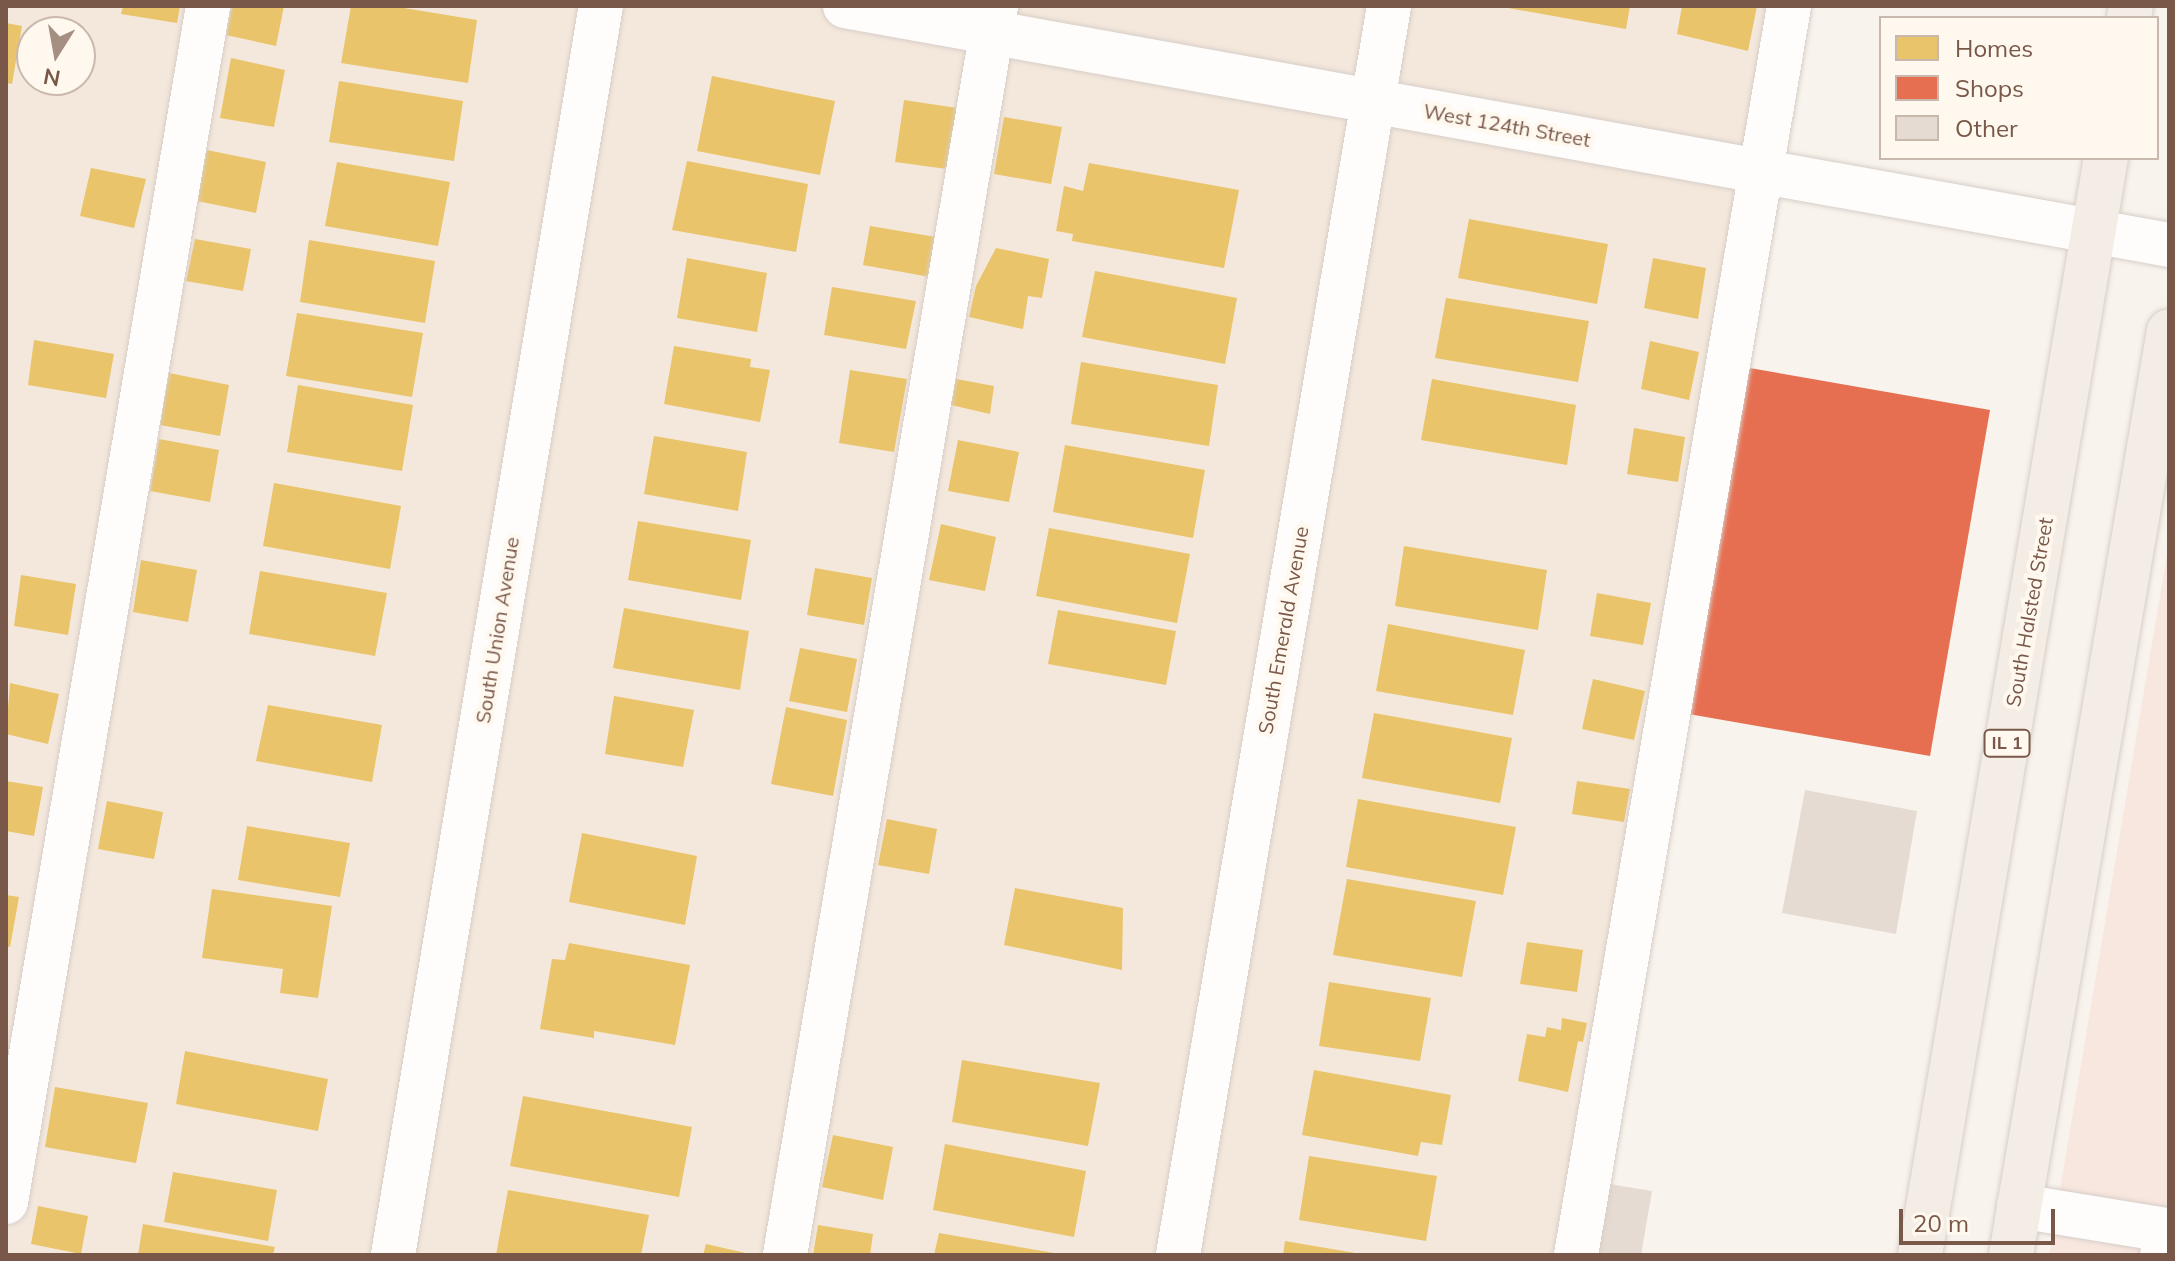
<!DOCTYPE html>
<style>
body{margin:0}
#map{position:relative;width:2175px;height:1261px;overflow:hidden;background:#f8f3ec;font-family:Mulish,sans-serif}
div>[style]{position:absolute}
.residential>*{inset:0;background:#f4e8dc}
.commercial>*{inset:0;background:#f8e7df}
.homes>*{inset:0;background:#e9c46a}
.shops>*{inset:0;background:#e76f51}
.building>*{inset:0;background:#e5dbd3}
.roads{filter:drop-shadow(0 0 2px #d7cec8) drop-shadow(0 0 2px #d7cec8)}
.minor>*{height:44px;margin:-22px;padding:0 22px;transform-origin:22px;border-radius:22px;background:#fefdfc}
.major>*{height:44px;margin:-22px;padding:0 22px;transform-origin:22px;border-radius:22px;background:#f3ede5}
span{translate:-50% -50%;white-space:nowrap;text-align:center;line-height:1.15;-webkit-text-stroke:8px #fff8ee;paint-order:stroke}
.shield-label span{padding:2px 6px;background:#fff8ee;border:2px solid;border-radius:6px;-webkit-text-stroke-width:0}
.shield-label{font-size:18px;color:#795849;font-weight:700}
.street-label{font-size:20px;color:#795849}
.frame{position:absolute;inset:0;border:8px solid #795849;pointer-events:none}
.legend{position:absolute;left:1879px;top:16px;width:280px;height:144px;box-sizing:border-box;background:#fff8ee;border:2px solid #c9b8ac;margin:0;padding:10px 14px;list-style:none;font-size:24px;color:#795849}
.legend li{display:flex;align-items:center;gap:16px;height:40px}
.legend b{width:40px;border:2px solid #c9b8ac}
.north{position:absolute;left:16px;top:16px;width:80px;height:80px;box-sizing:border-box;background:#fff8ee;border:2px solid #c9b8ac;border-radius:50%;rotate:191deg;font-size:22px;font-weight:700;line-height:32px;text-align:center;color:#795849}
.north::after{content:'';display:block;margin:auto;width:28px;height:36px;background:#a58e82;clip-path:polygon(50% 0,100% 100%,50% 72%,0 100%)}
.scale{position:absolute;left:1899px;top:1209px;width:156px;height:36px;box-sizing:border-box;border:4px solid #795849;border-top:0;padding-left:10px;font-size:24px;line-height:28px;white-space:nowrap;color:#795849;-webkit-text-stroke:6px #fff8ee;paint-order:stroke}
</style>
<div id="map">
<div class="residential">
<div style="clip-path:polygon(evenodd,6px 6px,1791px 6px,1581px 1255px,6px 1255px,6px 6px,32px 32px,80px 32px,80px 80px,32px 80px,32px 32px)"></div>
</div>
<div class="commercial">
<div style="clip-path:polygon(2169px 543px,2169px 1255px,2049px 1255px)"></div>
</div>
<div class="homes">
<div style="clip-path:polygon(123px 6px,180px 6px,177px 23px,121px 14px)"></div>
<div style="clip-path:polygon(232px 6px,284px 6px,276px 46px,226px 35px)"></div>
<div style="clip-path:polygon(351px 6px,392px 6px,477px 20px,468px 83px,341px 63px)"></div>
<div style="clip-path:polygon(1497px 6px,1630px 6px,1626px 29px)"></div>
<div style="clip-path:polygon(1682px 6px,1757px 6px,1748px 51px,1677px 34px)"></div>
<div style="clip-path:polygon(6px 23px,22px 26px,12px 84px,6px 83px)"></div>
<div style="clip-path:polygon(231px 58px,285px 70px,274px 127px,220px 118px)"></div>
<div style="clip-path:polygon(712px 76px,835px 101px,820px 175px,697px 151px)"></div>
<div style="clip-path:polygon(339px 81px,463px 101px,454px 161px,329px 142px)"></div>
<div style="clip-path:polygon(904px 100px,957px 108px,947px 169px,895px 162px)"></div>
<div style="clip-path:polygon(1004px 117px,1062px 127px,1051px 184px,994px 174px)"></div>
<div style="clip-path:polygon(207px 150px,266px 162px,256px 213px,197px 201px)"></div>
<div style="clip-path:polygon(687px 161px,808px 184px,796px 252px,672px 230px)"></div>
<div style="clip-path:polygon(337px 162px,450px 182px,438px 246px,325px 226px)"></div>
<div style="clip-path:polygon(1089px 163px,1239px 190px,1224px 268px,1072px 241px,1073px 234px,1056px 231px,1064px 186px,1083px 191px)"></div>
<div style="clip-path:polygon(91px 168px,146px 179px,134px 228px,80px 216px)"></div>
<div style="clip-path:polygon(1469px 219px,1608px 244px,1597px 304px,1458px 278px)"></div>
<div style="clip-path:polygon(870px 226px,936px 237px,930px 277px,863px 265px)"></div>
<div style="clip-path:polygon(195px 239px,251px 249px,243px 291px,186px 281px)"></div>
<div style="clip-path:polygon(309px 240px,435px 261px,425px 323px,300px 302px)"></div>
<div style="clip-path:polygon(996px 248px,1049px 259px,1042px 298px,1028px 296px,1023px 329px,969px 317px,976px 286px)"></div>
<div style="clip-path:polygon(687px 258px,767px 273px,757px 332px,677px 318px)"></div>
<div style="clip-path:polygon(1653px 258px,1706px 268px,1698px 319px,1644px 308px)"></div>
<div style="clip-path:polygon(1095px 271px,1237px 298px,1225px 364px,1082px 337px)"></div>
<div style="clip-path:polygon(832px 287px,916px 301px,906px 349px,824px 335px)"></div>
<div style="clip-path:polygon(1446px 298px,1589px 321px,1578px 382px,1435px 358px)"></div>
<div style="clip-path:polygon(297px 313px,423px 333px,412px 397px,286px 376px)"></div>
<div style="clip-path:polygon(34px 340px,114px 354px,106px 398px,28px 385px)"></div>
<div style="clip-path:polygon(1650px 341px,1699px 352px,1689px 400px,1641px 389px)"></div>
<div style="clip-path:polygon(674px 346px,751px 359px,750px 367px,770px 370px,760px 422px,664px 404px)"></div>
<div style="clip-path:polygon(1081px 362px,1218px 385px,1209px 446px,1071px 424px)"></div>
<div style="clip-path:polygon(850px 370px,907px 379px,894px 452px,839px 443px)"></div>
<div style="clip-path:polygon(169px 373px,229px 385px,220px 436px,160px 425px)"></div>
<div style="clip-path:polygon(956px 379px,994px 386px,990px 414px,951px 405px)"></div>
<div style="clip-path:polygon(1432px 379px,1576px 405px,1567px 465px,1421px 440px)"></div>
<div style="clip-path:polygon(298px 385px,413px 405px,402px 471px,287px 452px)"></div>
<div style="clip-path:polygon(1634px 428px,1685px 437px,1678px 482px,1627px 474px)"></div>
<div style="clip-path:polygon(654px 436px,747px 452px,738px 511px,644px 494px)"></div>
<div style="clip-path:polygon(159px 439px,219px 450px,210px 502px,150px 491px)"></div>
<div style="clip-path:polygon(958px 440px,1019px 452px,1009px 502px,948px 491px)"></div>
<div style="clip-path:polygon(1065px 445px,1205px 470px,1193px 538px,1053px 512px)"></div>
<div style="clip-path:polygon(274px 483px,401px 506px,390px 569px,263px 546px)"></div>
<div style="clip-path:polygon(638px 521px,751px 540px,741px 600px,628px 580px)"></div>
<div style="clip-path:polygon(941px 524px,996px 537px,985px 591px,929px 580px)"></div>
<div style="clip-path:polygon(1049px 528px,1190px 554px,1177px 623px,1036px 596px)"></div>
<div style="clip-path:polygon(1404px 546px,1547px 570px,1538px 630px,1395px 606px)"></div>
<div style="clip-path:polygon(141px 560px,197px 570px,188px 622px,133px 612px)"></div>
<div style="clip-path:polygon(815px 568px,872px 578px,864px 625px,807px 615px)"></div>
<div style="clip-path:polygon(260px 571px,387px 593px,375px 656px,249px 634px)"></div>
<div style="clip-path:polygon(21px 575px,76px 584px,68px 635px,14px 626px)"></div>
<div style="clip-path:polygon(1597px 593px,1651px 603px,1643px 645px,1590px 636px)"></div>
<div style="clip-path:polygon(624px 608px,749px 631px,740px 690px,613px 668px)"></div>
<div style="clip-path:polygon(1058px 610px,1176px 631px,1166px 685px,1048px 664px)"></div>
<div style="clip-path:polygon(1388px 624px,1525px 650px,1513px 715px,1376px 691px)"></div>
<div style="clip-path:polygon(800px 648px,857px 659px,847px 712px,789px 701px)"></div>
<div style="clip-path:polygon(1593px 679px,1645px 691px,1634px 740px,1582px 729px)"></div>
<div style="clip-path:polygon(10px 683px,59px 694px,48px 744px,6px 734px)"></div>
<div style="clip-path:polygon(614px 696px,694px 710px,683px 767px,605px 754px)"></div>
<div style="clip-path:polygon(268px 705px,382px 725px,372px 782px,256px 761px)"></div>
<div style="clip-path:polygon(786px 707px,847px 720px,833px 796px,771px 784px)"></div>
<div style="clip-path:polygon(1374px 713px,1512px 738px,1500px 803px,1362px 778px)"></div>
<div style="clip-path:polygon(6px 781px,43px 787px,34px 836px,6px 831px)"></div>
<div style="clip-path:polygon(1577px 781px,1630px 789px,1624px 822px,1572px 814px)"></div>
<div style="clip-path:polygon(1358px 799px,1516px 827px,1503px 895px,1346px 867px)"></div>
<div style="clip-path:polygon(107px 801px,163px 812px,154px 859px,98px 849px)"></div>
<div style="clip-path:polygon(887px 819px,937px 829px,929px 874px,878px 865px)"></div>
<div style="clip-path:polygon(247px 826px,350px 843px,340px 897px,238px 880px)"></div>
<div style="clip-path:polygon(582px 833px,697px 856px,685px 925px,569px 902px)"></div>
<div style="clip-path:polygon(1347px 879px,1476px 901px,1462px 977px,1333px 955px)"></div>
<div style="clip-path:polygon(1015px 888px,1123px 908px,1122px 970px,1004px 945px)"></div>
<div style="clip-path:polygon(212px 889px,332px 906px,318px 998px,280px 993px,283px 969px,202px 958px)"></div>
<div style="clip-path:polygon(6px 895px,19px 897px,10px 947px,6px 946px)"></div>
<div style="clip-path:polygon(1527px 942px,1583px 950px,1577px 992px,1520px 984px)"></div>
<div style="clip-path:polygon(569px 943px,690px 965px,675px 1045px,594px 1031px,594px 1038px,540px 1029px,552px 959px,565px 960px)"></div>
<div style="clip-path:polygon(1329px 982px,1431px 998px,1420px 1061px,1319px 1046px)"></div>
<div style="clip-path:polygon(1562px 1018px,1587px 1023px,1583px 1042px,1578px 1041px,1568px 1092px,1518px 1081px,1527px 1034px,1545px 1037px,1547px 1027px,1561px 1030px)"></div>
<div style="clip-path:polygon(185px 1051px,328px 1079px,318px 1131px,176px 1104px)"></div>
<div style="clip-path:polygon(962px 1060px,1100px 1083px,1088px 1146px,952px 1122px)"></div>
<div style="clip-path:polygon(1314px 1070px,1451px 1095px,1442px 1145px,1421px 1142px,1418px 1156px,1302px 1135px)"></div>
<div style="clip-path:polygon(55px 1087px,148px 1103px,136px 1163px,45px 1147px)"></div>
<div style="clip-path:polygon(523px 1096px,692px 1127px,679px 1197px,510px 1166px)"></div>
<div style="clip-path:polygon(833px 1135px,893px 1147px,883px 1200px,822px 1187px)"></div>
<div style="clip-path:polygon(945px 1144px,1086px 1171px,1074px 1237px,933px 1210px)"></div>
<div style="clip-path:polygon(1309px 1156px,1437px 1176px,1426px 1241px,1299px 1220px)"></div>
<div style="clip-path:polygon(173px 1172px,277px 1190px,268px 1241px,164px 1222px)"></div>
<div style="clip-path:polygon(508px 1190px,649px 1215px,641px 1255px,496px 1255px)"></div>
<div style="clip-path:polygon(38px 1206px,88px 1216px,81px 1254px,31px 1244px)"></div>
<div style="clip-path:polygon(143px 1224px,275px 1247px,273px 1255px,138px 1255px)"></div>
<div style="clip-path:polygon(818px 1225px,873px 1234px,870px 1255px,813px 1255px)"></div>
<div style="clip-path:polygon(939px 1233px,1054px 1253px,1054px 1255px,934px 1255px)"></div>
<div style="clip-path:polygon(1285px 1241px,1355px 1253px,1355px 1255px,1283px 1255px)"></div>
<div style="clip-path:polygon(706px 1244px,750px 1254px,750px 1255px,703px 1255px)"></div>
</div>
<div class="shops">
<div style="clip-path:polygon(1744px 367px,1990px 410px,1930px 756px,1683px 713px)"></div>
</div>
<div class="building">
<div style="clip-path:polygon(1805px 790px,1917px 811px,1896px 934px,1782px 913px)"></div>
<div style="clip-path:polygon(1603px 1183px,1652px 1191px,1641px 1255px,1591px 1255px)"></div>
</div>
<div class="roads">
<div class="minor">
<div style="left:845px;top:6px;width:1345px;rotate:10.23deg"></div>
<div style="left:6px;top:1202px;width:1213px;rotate:-80.41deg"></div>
<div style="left:2019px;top:1206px;width:149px;rotate:9.3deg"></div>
<div style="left:2166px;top:1230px;width:25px;rotate:99deg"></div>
<div style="left:393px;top:1255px;width:1266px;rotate:-80.55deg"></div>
<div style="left:785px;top:1255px;width:1267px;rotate:-80.41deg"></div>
<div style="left:1178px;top:1255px;width:1267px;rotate:-80.41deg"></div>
<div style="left:1576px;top:1255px;width:1267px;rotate:-80.32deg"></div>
</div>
<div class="major">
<div style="left:2129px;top:18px;width:12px;rotate:-81deg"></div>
<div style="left:1920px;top:1255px;width:1113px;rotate:-80.38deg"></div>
<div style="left:2011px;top:1255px;width:937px;rotate:-80.3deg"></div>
</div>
</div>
<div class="shield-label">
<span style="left:2007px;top:743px">IL 1</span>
</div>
<div class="street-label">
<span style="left:1507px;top:125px;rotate:10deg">West 124th Street</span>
<span style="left:2029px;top:612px;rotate:-80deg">South Halsted Street</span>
<span style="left:497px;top:630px;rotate:-81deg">South Union Avenue</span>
<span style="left:1283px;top:630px;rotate:-80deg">South Emerald Avenue</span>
</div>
<div class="frame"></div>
<ul class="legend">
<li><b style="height:22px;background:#e9c46a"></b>Homes</li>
<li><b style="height:22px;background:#e76f51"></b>Shops</li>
<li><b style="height:22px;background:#e5dbd3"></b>Other</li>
</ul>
<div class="north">N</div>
<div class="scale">20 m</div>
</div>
